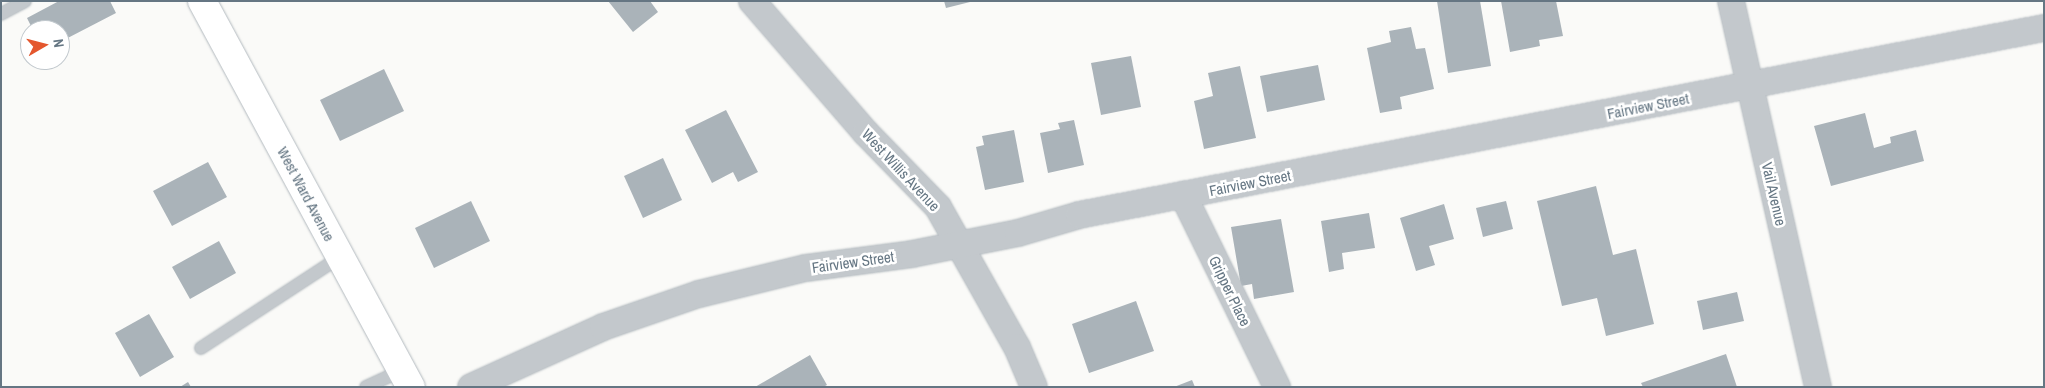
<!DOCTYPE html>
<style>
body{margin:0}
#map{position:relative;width:2045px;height:388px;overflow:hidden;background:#fafaf8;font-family:"Archivo Narrow",sans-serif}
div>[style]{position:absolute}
.building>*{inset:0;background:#aab3b9}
.roads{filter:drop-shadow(0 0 1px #b3babf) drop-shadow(0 0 1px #b3babf)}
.lane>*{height:12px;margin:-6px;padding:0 6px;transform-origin:6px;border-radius:6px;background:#c3c8cc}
.street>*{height:26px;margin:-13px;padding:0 13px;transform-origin:13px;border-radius:13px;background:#c3c8cc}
.secondary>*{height:28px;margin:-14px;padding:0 14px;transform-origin:14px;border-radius:14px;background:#fff}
span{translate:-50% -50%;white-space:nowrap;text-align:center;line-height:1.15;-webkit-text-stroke:5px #fff;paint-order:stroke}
.street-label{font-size:15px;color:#657683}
.frame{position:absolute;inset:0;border:2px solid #657683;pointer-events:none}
.north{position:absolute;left:20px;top:20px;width:50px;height:50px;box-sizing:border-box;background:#fff;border:1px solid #c1c8cd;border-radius:50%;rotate:82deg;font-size:14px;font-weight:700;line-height:20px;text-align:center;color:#657683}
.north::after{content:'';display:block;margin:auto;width:18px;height:22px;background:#e4572e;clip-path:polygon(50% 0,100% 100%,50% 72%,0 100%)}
</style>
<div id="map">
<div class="building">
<div style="clip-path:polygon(59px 1px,110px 1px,116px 13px,60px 42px,60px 30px,33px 30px,27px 18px)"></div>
<div style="clip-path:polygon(608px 1px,650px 1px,658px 12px,633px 32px)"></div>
<div style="clip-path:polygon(944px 1px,970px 1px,970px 2px,946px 8px)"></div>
<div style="clip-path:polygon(1437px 1px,1480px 1px,1491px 66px,1448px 73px)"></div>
<div style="clip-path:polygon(1501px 1px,1556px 1px,1563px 36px,1539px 40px,1540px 46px,1510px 52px)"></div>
<div style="clip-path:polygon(1411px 27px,1416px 49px,1425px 48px,1434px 89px,1400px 97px,1402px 109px,1380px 113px,1367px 48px,1391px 42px,1389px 31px)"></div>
<div style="clip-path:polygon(1131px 56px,1141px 107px,1101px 115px,1091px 63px)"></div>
<div style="clip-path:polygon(1318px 65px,1325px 100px,1267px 112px,1260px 76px)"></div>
<div style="clip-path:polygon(1240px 66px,1256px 138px,1204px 149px,1194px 101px,1213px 96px,1208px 73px)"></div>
<div style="clip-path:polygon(384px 69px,404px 111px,340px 141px,320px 100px)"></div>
<div style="clip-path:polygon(726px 110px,758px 172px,738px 182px,733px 172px,712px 183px,685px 130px)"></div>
<div style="clip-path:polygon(1865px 113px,1874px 148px,1891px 143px,1890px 137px,1916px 130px,1924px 161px,1831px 186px,1814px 126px)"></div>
<div style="clip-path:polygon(1074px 120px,1084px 165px,1048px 173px,1040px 133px,1060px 129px,1058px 123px)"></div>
<div style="clip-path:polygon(1014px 130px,1024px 182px,985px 190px,976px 147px,984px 145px,982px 136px)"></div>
<div style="clip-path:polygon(663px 158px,682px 200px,643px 218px,624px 176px)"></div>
<div style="clip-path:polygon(208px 162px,227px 197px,172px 226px,153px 191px)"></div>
<div style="clip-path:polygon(1596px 186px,1613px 255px,1636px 249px,1654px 324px,1606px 336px,1597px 298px,1562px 306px,1537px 201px)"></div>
<div style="clip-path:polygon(471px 201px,490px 241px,434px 268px,415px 228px)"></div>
<div style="clip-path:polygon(1506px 201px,1513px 229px,1483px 237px,1476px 208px)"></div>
<div style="clip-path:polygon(1444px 204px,1454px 239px,1429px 246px,1435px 265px,1416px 271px,1400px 218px)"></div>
<div style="clip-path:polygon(1369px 213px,1375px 248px,1342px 253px,1344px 269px,1329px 272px,1321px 221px)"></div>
<div style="clip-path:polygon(1281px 219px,1294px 292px,1254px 299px,1252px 284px,1241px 286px,1231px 227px)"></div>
<div style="clip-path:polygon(219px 241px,236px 273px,190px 299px,172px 267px)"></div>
<div style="clip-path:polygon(1737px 292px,1744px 321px,1703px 330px,1697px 301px)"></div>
<div style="clip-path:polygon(1136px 301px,1154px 351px,1089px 373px,1072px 324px)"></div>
<div style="clip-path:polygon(149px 314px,174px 357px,140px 377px,115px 333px)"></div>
<div style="clip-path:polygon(1726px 354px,1737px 387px,1643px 387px,1641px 383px)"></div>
<div style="clip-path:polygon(810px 355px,827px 385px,823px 387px,755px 387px)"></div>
<div style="clip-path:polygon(1192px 380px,1195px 387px,1174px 387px)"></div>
<div style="clip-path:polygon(188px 382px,191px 387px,180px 387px)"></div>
</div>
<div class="roads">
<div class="lane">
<div style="left:1px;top:14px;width:27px;rotate:-28deg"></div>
<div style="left:201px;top:348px;width:166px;rotate:-33.2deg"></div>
<div style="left:366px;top:387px;width:40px;rotate:-25deg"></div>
</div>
<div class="street">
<div style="left:752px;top:1px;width:174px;rotate:49.2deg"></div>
<div style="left:866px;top:133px;width:103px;rotate:45.8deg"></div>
<div style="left:938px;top:207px;width:161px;rotate:60.6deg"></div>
<div style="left:1017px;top:347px;width:43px;rotate:67deg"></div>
<div style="left:1731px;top:1px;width:396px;rotate:77.3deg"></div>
<div style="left:1183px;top:195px;width:214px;rotate:63.9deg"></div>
<div style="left:471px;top:387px;width:145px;rotate:-24.4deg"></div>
<div style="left:603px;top:327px;width:102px;rotate:-19deg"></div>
<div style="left:699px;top:294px;width:110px;rotate:-13.7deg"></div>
<div style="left:806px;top:268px;width:107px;rotate:-7.5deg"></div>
<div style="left:912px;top:254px;width:108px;rotate:-11.2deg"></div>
<div style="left:1018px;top:233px;width:64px;rotate:-16.4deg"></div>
<div style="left:1079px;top:215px;width:983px;rotate:-10.97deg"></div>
</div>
<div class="secondary">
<div style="left:202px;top:1px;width:439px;rotate:61.6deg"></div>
</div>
</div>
<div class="street-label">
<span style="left:1648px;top:106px;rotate:-11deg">Fairview Street</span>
<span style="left:901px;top:170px;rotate:47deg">West Willis Avenue</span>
<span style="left:1250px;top:183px;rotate:-11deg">Fairview Street</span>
<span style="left:306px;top:194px;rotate:62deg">West Ward Avenue</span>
<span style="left:1774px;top:194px;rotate:77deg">Vail Avenue</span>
<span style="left:853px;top:262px;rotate:-8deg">Fairview Street</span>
<span style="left:1230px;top:291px;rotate:64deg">Gripper Place</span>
</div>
<div class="frame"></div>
<div class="north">N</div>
</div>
